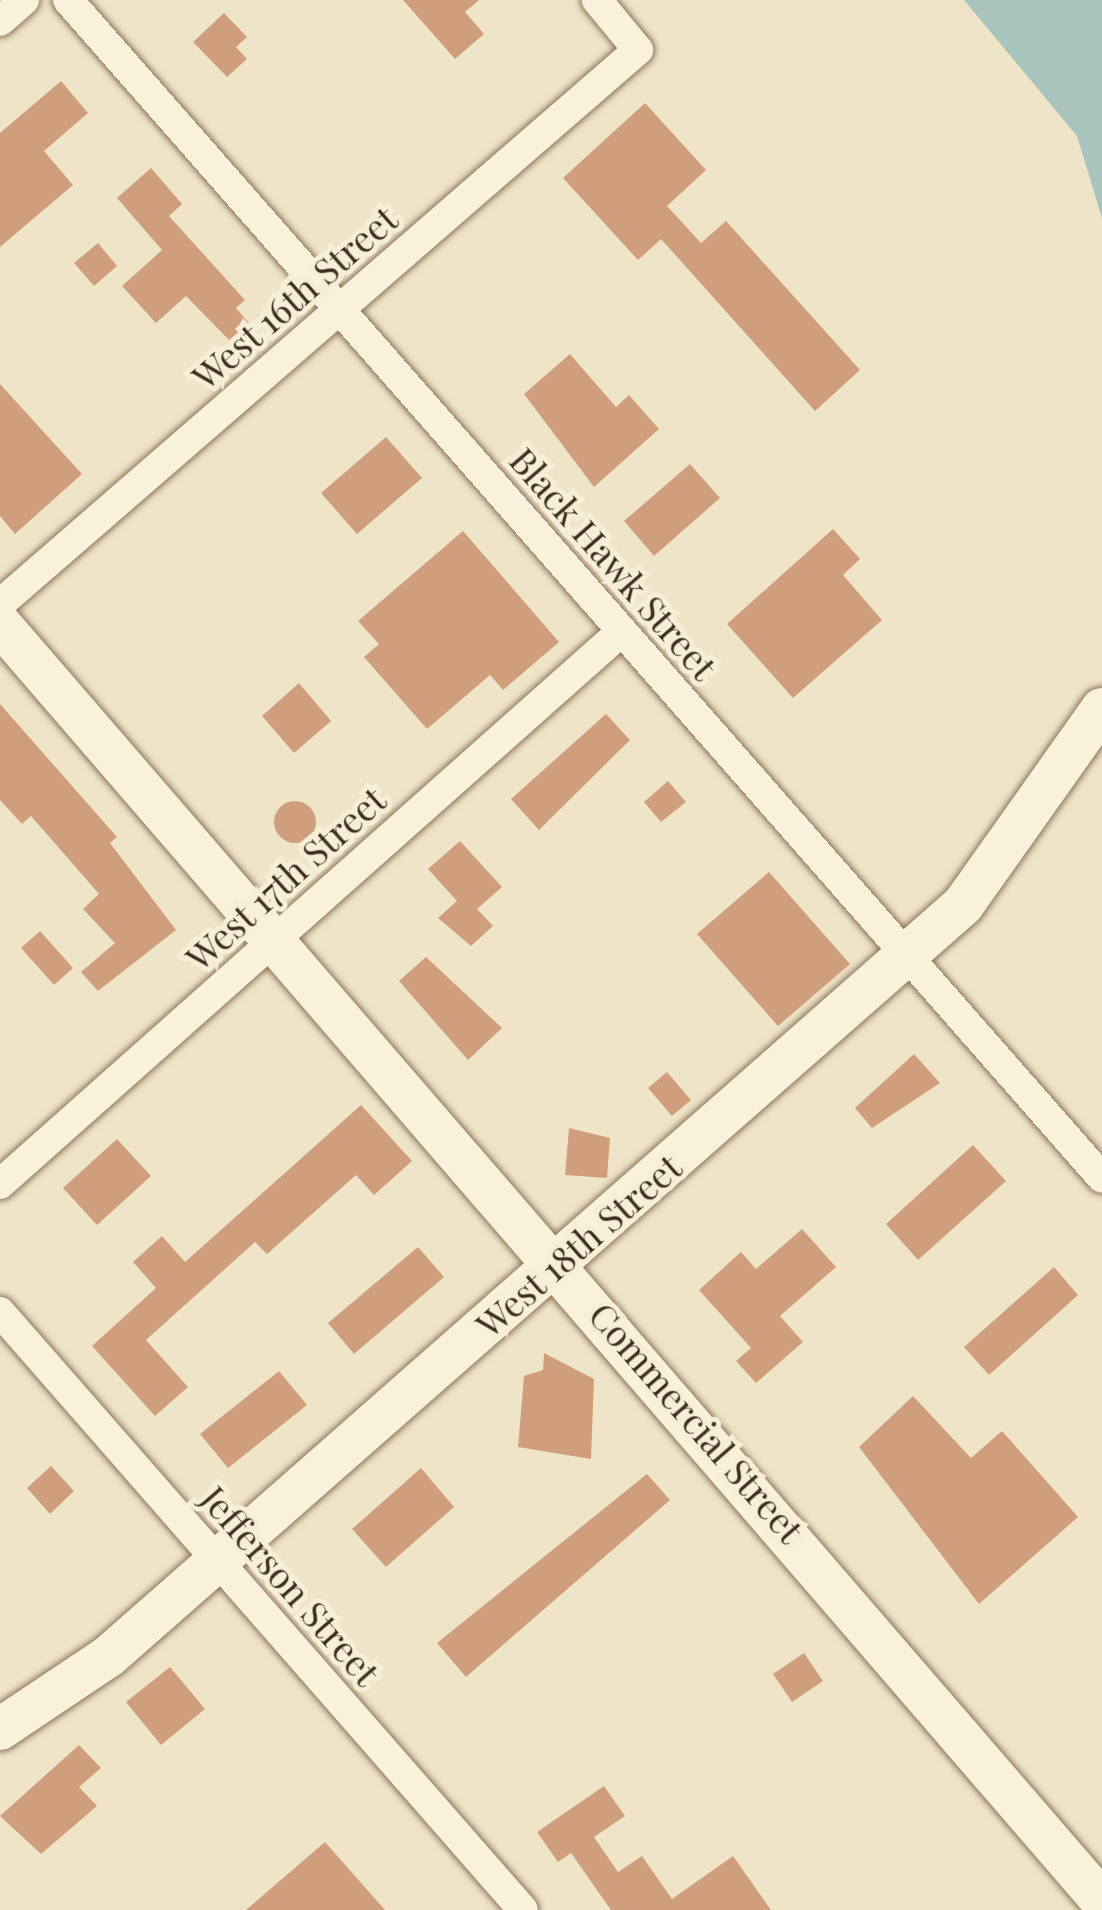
<!DOCTYPE html>
<style>
body{margin:0}
#map{position:relative;width:1102px;height:1910px;overflow:hidden;background:#f0e4c8;font-family:"Playfair Display",serif}
div>[style]{position:absolute}
.water>*{inset:0;background:#a9c4bc}
.building>*{inset:0;background:#cf9f7d}
.round{border-radius:50%}
.roads{filter:drop-shadow(0 0 3px #8d765c) drop-shadow(0 0 3px #8d765c)}
.street>*{height:30px;margin:-15px;padding:0 15px;transform-origin:15px;border-radius:15px;background:#faf1dc}
.secondary>*{height:42px;margin:-21px;padding:0 21px;transform-origin:21px;border-radius:21px;background:#faf1dc}
span{translate:-50% -50%;white-space:nowrap;text-align:center;line-height:1.15;-webkit-text-stroke:10px #f7eed8;paint-order:stroke}
.street-label{font-size:36px;color:#3d2e20}
</style>
<div id="map">
<div class="water">
<div style="clip-path:polygon(964px 0,1102px 0,1102px 218px,1077px 136px)"></div>
</div>
<div class="building">
<div style="clip-path:polygon(403px 0,479px 0,465px 12px,484px 34px,455px 59px)"></div>
<div style="clip-path:polygon(224px 13px,247px 37px,236px 47px,247px 59px,227px 77px,193px 42px)"></div>
<div style="clip-path:polygon(61px 81px,88px 113px,44px 151px,73px 185px,0 247px,0 133px)"></div>
<div style="clip-path:polygon(645px 103px,706px 170px,667px 206px,701px 243px,726px 221px,860px 370px,815px 411px,661px 239px,638px 260px,563px 178px)"></div>
<div style="clip-path:polygon(151px 168px,182px 204px,169px 216px,245px 300px,236px 308px,249px 323px,229px 340px,186px 296px,156px 323px,122px 286px,162px 250px,117px 198px)"></div>
<div style="clip-path:polygon(98px 243px,117px 266px,94px 286px,74px 263px)"></div>
<div style="clip-path:polygon(570px 354px,616px 407px,629px 395px,659px 429px,594px 487px,524px 394px)"></div>
<div style="clip-path:polygon(0 384px,82px 474px,15px 534px,0 516px)"></div>
<div style="clip-path:polygon(386px 437px,422px 478px,357px 534px,321px 493px)"></div>
<div style="clip-path:polygon(690px 464px,720px 498px,654px 556px,624px 521px)"></div>
<div style="clip-path:polygon(833px 529px,860px 559px,843px 575px,882px 620px,793px 698px,727px 624px)"></div>
<div style="clip-path:polygon(463px 531px,559px 642px,503px 690px,490px 675px,427px 729px,364px 657px,379px 644px,358px 621px)"></div>
<div style="clip-path:polygon(299px 683px,331px 721px,294px 753px,262px 716px)"></div>
<div style="clip-path:polygon(0 704px,117px 837px,110px 843px,176px 930px,98px 991px,81px 972px,115px 943px,83px 909px,99px 894px,31px 816px,22px 824px,0 800px)"></div>
<div style="clip-path:polygon(606px 714px,630px 740px,539px 830px,511px 799px)"></div>
<div style="clip-path:polygon(668px 781px,686px 802px,661px 822px,644px 802px)"></div>
<div class="round" style="left:274px;top:801px;width:42px;height:42px"></div>
<div style="clip-path:polygon(460px 841px,502px 887px,477px 909px,493px 926px,471px 946px,438px 918px,457px 901px,428px 869px)"></div>
<div style="clip-path:polygon(769px 872px,850px 964px,778px 1026px,697px 934px)"></div>
<div style="clip-path:polygon(40px 931px,73px 968px,54px 985px,21px 948px)"></div>
<div style="clip-path:polygon(426px 957px,502px 1028px,468px 1060px,399px 981px)"></div>
<div style="clip-path:polygon(914px 1054px,940px 1083px,872px 1128px,855px 1108px)"></div>
<div style="clip-path:polygon(667px 1072px,691px 1100px,672px 1116px,648px 1088px)"></div>
<div style="clip-path:polygon(361px 1105px,412px 1161px,374px 1195px,356px 1175px,267px 1254px,255px 1242px,146px 1340px,188px 1387px,155px 1416px,92px 1346px,156px 1288px,133px 1262px,162px 1236px,185px 1262px)"></div>
<div style="clip-path:polygon(569px 1128px,610px 1138px,607px 1178px,565px 1175px)"></div>
<div style="clip-path:polygon(117px 1139px,151px 1176px,97px 1225px,63px 1188px)"></div>
<div style="clip-path:polygon(973px 1145px,1006px 1181px,918px 1260px,886px 1224px)"></div>
<div style="clip-path:polygon(802px 1229px,836px 1267px,780px 1316px,803px 1342px,756px 1383px,736px 1361px,751px 1348px,699px 1290px,741px 1252px,756px 1269px)"></div>
<div style="clip-path:polygon(418px 1247px,444px 1277px,354px 1354px,328px 1323px)"></div>
<div style="clip-path:polygon(1054px 1267px,1078px 1295px,989px 1375px,964px 1347px)"></div>
<div style="clip-path:polygon(544px 1353px,594px 1379px,591px 1459px,518px 1447px,524px 1376px,543px 1370px)"></div>
<div style="clip-path:polygon(279px 1371px,307px 1405px,228px 1468px,200px 1434px)"></div>
<div style="clip-path:polygon(913px 1396px,971px 1458px,1002px 1431px,1078px 1517px,979px 1604px,859px 1447px)"></div>
<div style="clip-path:polygon(51px 1466px,74px 1491px,50px 1514px,27px 1488px)"></div>
<div style="clip-path:polygon(421px 1468px,454px 1507px,386px 1567px,352px 1529px)"></div>
<div style="clip-path:polygon(647px 1474px,670px 1500px,466px 1677px,437px 1643px)"></div>
<div style="clip-path:polygon(804px 1653px,823px 1681px,792px 1702px,773px 1674px)"></div>
<div style="clip-path:polygon(170px 1667px,205px 1709px,161px 1745px,126px 1702px)"></div>
<div style="clip-path:polygon(79px 1745px,101px 1768px,79px 1787px,97px 1806px,41px 1854px,0 1816px)"></div>
<div style="clip-path:polygon(604px 1786px,625px 1816px,594px 1837px,618px 1872px,642px 1856px,672px 1899px,733px 1856px,771px 1910px,611px 1910px,571px 1853px,558px 1862px,537px 1832px)"></div>
<div style="clip-path:polygon(325px 1842px,385px 1910px,246px 1910px)"></div>
</div>
<div class="roads">
<div class="street">
<div style="left:68px;top:0;width:1567px;rotate:48.72deg"></div>
<div style="left:0;top:21px;width:32px;rotate:-41deg"></div>
<div style="left:0;top:604px;width:845px;rotate:-40.97deg"></div>
<div style="left:638px;top:50px;width:65px;rotate:-129.4deg"></div>
<div style="left:0;top:1184px;width:832px;rotate:-41.64deg"></div>
<div style="left:0;top:1312px;width:794px;rotate:48.83deg"></div>
</div>
<div class="secondary">
<div style="left:0;top:624px;width:1687px;rotate:49.21deg"></div>
<div style="left:0;top:1729px;width:131px;rotate:-33.8deg"></div>
<div style="left:109px;top:1656px;width:1137px;rotate:-41.33deg"></div>
<div style="left:963px;top:905px;width:240px;rotate:-54.7deg"></div>
</div>
</div>
<div class="street-label">
<span style="left:294px;top:297px;rotate:-41deg">West 16th Street</span>
<span style="left:614px;top:563px;rotate:49deg">Black Hawk Street</span>
<span style="left:285px;top:878px;rotate:-42deg">West 17th Street</span>
<span style="left:578px;top:1245px;rotate:-41deg">West 18th Street</span>
<span style="left:697px;top:1422px;rotate:49deg">Commercial Street</span>
<span style="left:291px;top:1585px;rotate:49deg">Jefferson Street</span>
</div>
</div>
